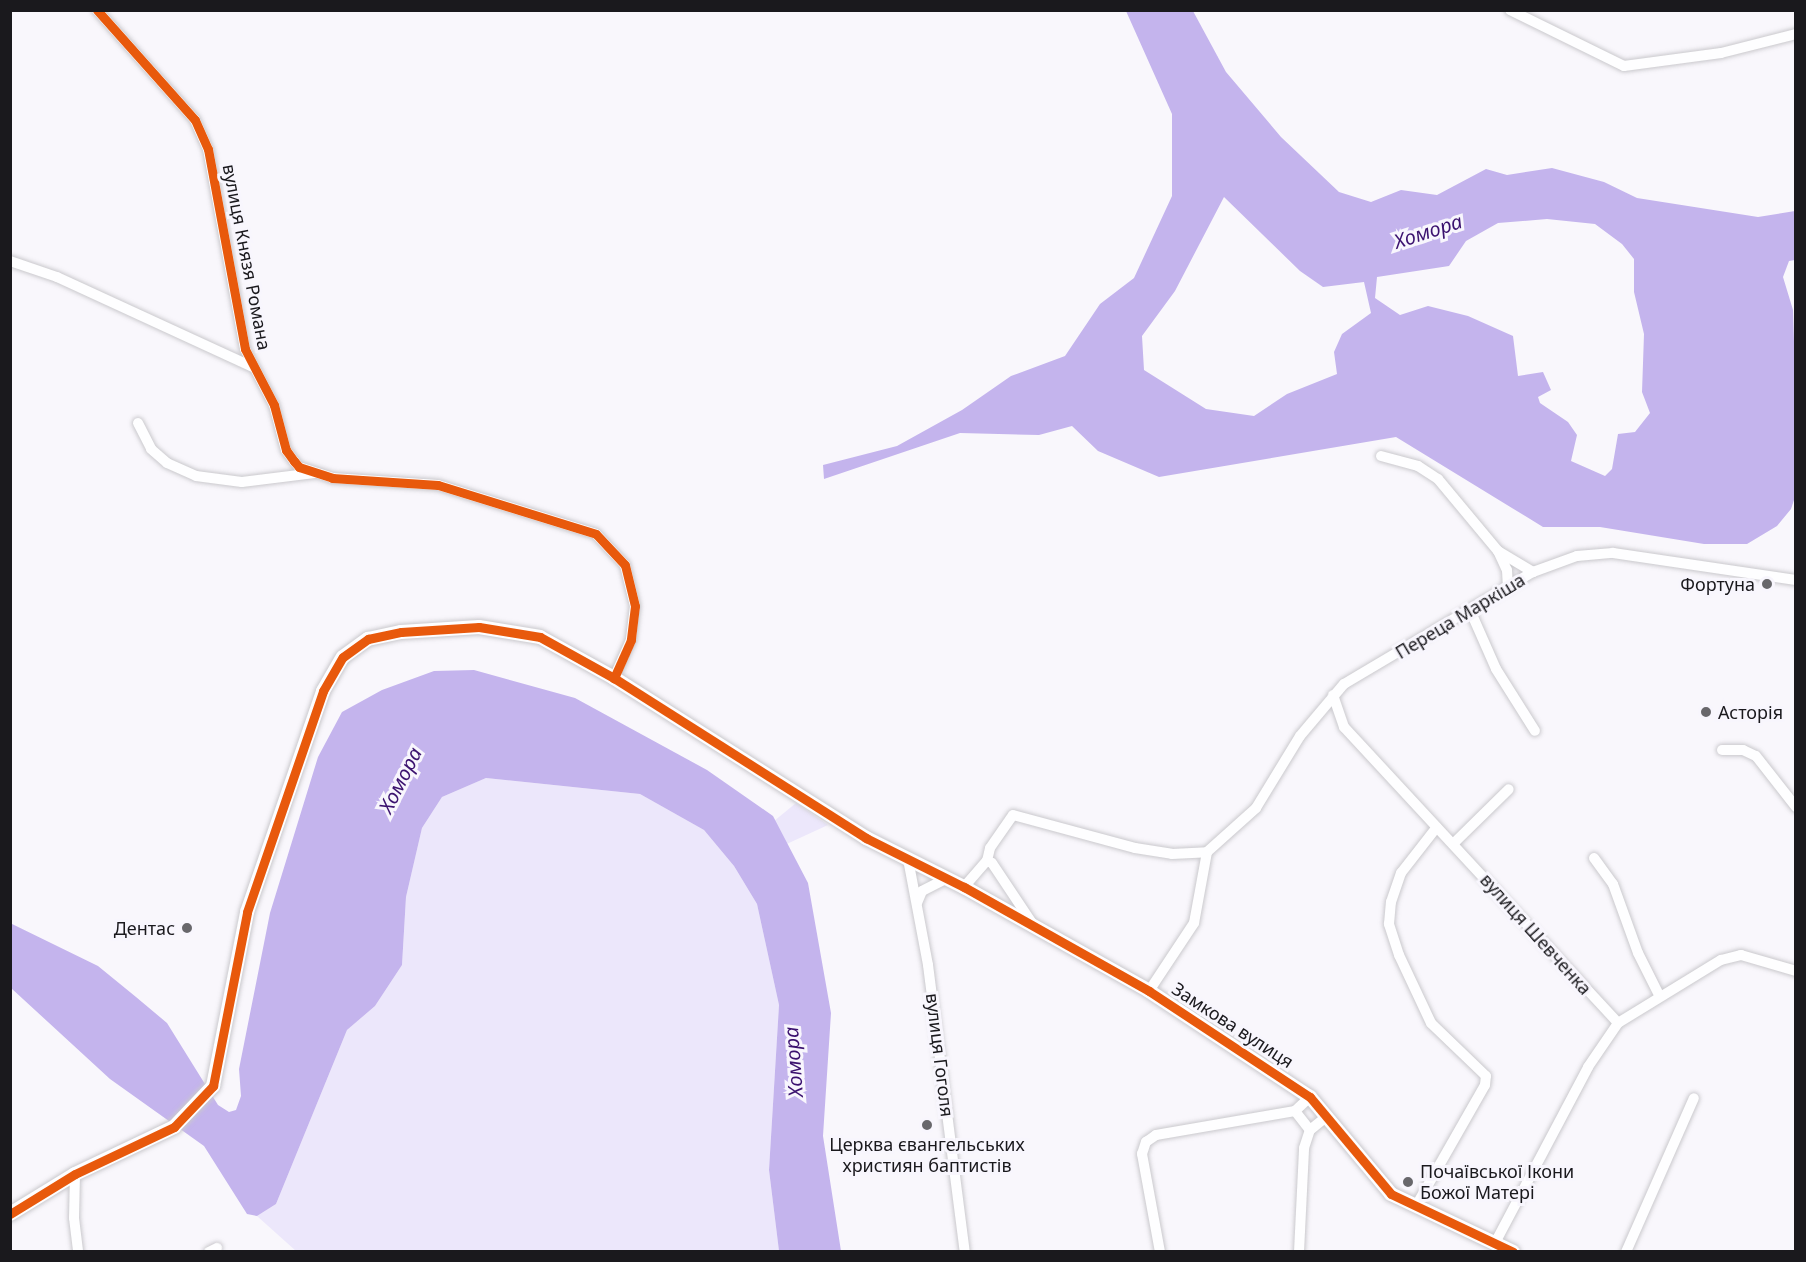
<!DOCTYPE html>
<meta charset="utf-8">
<style>
body{margin:0}
#map{position:relative;width:1806px;height:1262px;overflow:hidden;background:#f9f7fc;font-family:"Noto Sans",sans-serif}
div>[style]{position:absolute}
.green>*{inset:0;background:#ece7fb}
.water>*{inset:0;background:#c4b4ed}
.roads{filter:drop-shadow(0 0 2px #cac9cd) drop-shadow(0 0 2px #cac9cd)}
.minor>*{height:10px;margin:-5px;padding:0 5px;transform-origin:5px;border-radius:5px;background:#fefeff}
.tertiary>*{height:14px;margin:-7px;padding:0 7px;transform-origin:7px;border-radius:7px;background:#fefeff}
.cycleway>*{height:9px;margin:-4.5px;padding:0 4.5px;transform-origin:4.5px;border-radius:4.5px;background:#e8590c}
.dots>*{width:16px;height:16px;translate:-50% -50%;box-sizing:border-box;border:3px solid #f8f6fd;border-radius:50%}
span{translate:-50% -50%;white-space:nowrap;text-align:center;line-height:1.15;-webkit-text-stroke:6px #f8f6fd;paint-order:stroke}
.street-label{font-size:18px;color:#1a191d}
.poi-label{font-size:18px;color:#1a191d}
.right{translate:-100% -50%;text-align:right}
.left{translate:0 -50%;text-align:left}
.water-label{font-size:20px;color:#3b126f;font-style:italic}
.frame{position:absolute;inset:0;border:12px solid #1a191d;pointer-events:none}
</style>
<div id="map">
<div class="green">
<div style="clip-path:polygon(486px 778px,640px 794px,704px 830px,734px 866px,757px 904px,779px 1005px,769px 1170px,779px 1251px,296px 1251px,257px 1216px,276px 1204px,347px 1030px,375px 1006px,402px 965px,406px 897px,422px 828px,442px 797px)"></div>
<div style="clip-path:polygon(796px 803px,828px 825px,778px 848px,768px 826px)"></div>
</div>
<div class="water">
<div style="clip-path:polygon(evenodd,1126px 11px,1193px 11px,1226px 72px,1281px 137px,1339px 192px,1371px 202px,1401px 190px,1437px 195px,1486px 169px,1507px 175px,1552px 168px,1604px 182px,1637px 198px,1758px 217px,1795px 211px,1795px 260px,1789px 261px,1783px 277px,1793px 310px,1795px 373px,1796px 494px,1791px 509px,1777px 526px,1747px 544px,1704px 544px,1600px 527px,1543px 527px,1396px 437px,1159px 477px,1098px 451px,1072px 426px,1039px 435px,960px 433px,824px 479px,823px 465px,897px 446px,962px 410px,1011px 376px,1065px 356px,1100px 304px,1134px 278px,1172px 196px,1172px 114px,1126px 11px,1224px 197px,1300px 271px,1323px 287px,1364px 282px,1371px 313px,1342px 334px,1334px 352px,1337px 374px,1287px 394px,1254px 416px,1206px 409px,1144px 370px,1142px 336px,1175px 291px,1224px 197px,1126px 11px,1547px 219px,1595px 224px,1622px 244px,1634px 259px,1634px 292px,1644px 334px,1642px 392px,1650px 413px,1635px 432px,1618px 434px,1612px 469px,1605px 476px,1571px 461px,1577px 435px,1568px 422px,1540px 403px,1538px 397px,1551px 390px,1543px 372px,1518px 376px,1513px 336px,1468px 316px,1428px 306px,1400px 315px,1375px 298px,1377px 277px,1449px 266px,1466px 241px,1498px 223px,1547px 219px)"></div>
<div style="clip-path:polygon(474px 670px,575px 698px,707px 770px,773px 816px,808px 883px,831px 1013px,823px 1136px,841px 1251px,779px 1251px,769px 1170px,779px 1005px,757px 904px,734px 866px,704px 830px,640px 794px,486px 778px,442px 797px,422px 828px,406px 897px,402px 965px,375px 1006px,347px 1030px,276px 1204px,257px 1216px,247px 1214px,204px 1146px,110px 1079px,11px 988px,10px 923px,98px 966px,136px 997px,167px 1023px,218px 1105px,229px 1112px,236px 1110px,241px 1096px,239px 1069px,270px 913px,318px 757px,342px 712px,382px 690px,434px 671px)"></div>
</div>
<div class="roads">
<div class="minor">
<div style="left:97px;top:10px;width:147px;rotate:48.3deg"></div>
<div style="left:195px;top:120px;width:32px;rotate:66deg"></div>
<div style="left:208px;top:149px;width:203px;rotate:79.5deg"></div>
<div style="left:245px;top:349px;width:63px;rotate:62.6deg"></div>
<div style="left:274px;top:405px;width:47px;rotate:75.1deg"></div>
<div style="left:286px;top:450px;width:14px;rotate:54deg"></div>
<div style="left:294px;top:461px;width:8px;rotate:50deg"></div>
<div style="left:299px;top:467px;width:35px;rotate:18deg"></div>
<div style="left:332px;top:478px;width:106px;rotate:3.8deg"></div>
<div style="left:438px;top:485px;width:165px;rotate:17.2deg"></div>
<div style="left:596px;top:534px;width:42px;rotate:46.9deg"></div>
<div style="left:625px;top:565px;width:42px;rotate:76.3deg"></div>
<div style="left:635px;top:606px;width:34px;rotate:97deg"></div>
<div style="left:631px;top:640px;width:42px;rotate:114.1deg"></div>
<div style="left:1510px;top:10px;width:127px;rotate:26.2deg"></div>
<div style="left:1624px;top:66px;width:98px;rotate:-7.6deg"></div>
<div style="left:1721px;top:53px;width:77px;rotate:-14.2deg"></div>
<div style="left:10px;top:261px;width:50px;rotate:18.8deg"></div>
<div style="left:57px;top:277px;width:216px;rotate:24.7deg"></div>
<div style="left:138px;top:423px;width:29px;rotate:63deg"></div>
<div style="left:151px;top:449px;width:21px;rotate:41deg"></div>
<div style="left:167px;top:463px;width:32px;rotate:24deg"></div>
<div style="left:196px;top:476px;width:46px;rotate:7.4deg"></div>
<div style="left:242px;top:482px;width:73px;rotate:-7.1deg"></div>
<div style="left:1381px;top:456px;width:38px;rotate:15deg"></div>
<div style="left:1418px;top:466px;width:24px;rotate:33deg"></div>
<div style="left:1438px;top:479px;width:94px;rotate:50.2deg"></div>
<div style="left:1498px;top:551px;width:41px;rotate:31deg"></div>
<div style="left:1498px;top:551px;width:21px;rotate:65deg"></div>
<div style="left:1507px;top:570px;width:18px;rotate:87deg"></div>
<div style="left:1470px;top:610px;width:64px;rotate:66.2deg"></div>
<div style="left:1496px;top:669px;width:73px;rotate:57.8deg"></div>
<div style="left:1333px;top:695px;width:34px;rotate:71deg"></div>
<div style="left:1344px;top:727px;width:403px;rotate:47.2deg"></div>
<div style="left:1722px;top:750px;width:21px"></div>
<div style="left:1743px;top:750px;width:14px;rotate:25deg"></div>
<div style="left:1756px;top:756px;width:65px;rotate:51.9deg"></div>
<div style="left:1453px;top:844px;width:78px;rotate:-44.5deg"></div>
<div style="left:1594px;top:858px;width:32px;rotate:54deg"></div>
<div style="left:1613px;top:884px;width:73px;rotate:70.1deg"></div>
<div style="left:1638px;top:953px;width:47px;rotate:63.4deg"></div>
<div style="left:908px;top:859px;width:108px;rotate:79.3deg"></div>
<div style="left:928px;top:965px;width:289px;rotate:82.7deg"></div>
<div style="left:987px;top:861px;width:13px;rotate:-77deg"></div>
<div style="left:990px;top:848px;width:40px;rotate:-55.1deg"></div>
<div style="left:1013px;top:815px;width:126px;rotate:15.1deg"></div>
<div style="left:1135px;top:848px;width:37px;rotate:9deg"></div>
<div style="left:1172px;top:854px;width:35px;rotate:-3deg"></div>
<div style="left:964px;top:887px;width:35px;rotate:-49deg"></div>
<div style="left:987px;top:861px;width:5px;rotate:22deg"></div>
<div style="left:992px;top:863px;width:76px;rotate:56.3deg"></div>
<div style="left:917px;top:903px;width:13px;rotate:-67deg"></div>
<div style="left:922px;top:891px;width:28px;rotate:-27deg"></div>
<div style="left:1149px;top:991px;width:82px;rotate:-56.5deg"></div>
<div style="left:1194px;top:923px;width:72px;rotate:-79.6deg"></div>
<div style="left:1207px;top:852px;width:66px;rotate:-41.9deg"></div>
<div style="left:1256px;top:808px;width:84px;rotate:-58.6deg"></div>
<div style="left:1300px;top:736px;width:68px;rotate:-49.8deg"></div>
<div style="left:1344px;top:684px;width:220px;rotate:-30.7deg"></div>
<div style="left:1533px;top:572px;width:47px;rotate:-20deg"></div>
<div style="left:1577px;top:556px;width:36px;rotate:-5deg"></div>
<div style="left:1613px;top:553px;width:185px;rotate:8.4deg"></div>
<div style="left:1295px;top:1111px;width:24px;rotate:52deg"></div>
<div style="left:75px;top:1174px;width:44px;rotate:91.3deg"></div>
<div style="left:74px;top:1218px;width:34px;rotate:83deg"></div>
<div style="left:1416px;top:1206px;width:139px;rotate:-60.3deg"></div>
<div style="left:1485px;top:1085px;width:9px;rotate:-84deg"></div>
<div style="left:1486px;top:1076px;width:76px;rotate:-136.1deg"></div>
<div style="left:1431px;top:1023px;width:75px;rotate:-115.2deg"></div>
<div style="left:1399px;top:955px;width:33px;rotate:-108deg"></div>
<div style="left:1389px;top:924px;width:22px;rotate:-85deg"></div>
<div style="left:1391px;top:902px;width:31px;rotate:-71deg"></div>
<div style="left:1401px;top:873px;width:58px;rotate:-52deg"></div>
<div style="left:1495px;top:1243px;width:199px;rotate:-62.1deg"></div>
<div style="left:1588px;top:1067px;width:53px;rotate:-55.7deg"></div>
<div style="left:1618px;top:1023px;width:121px;rotate:-31.5deg"></div>
<div style="left:1721px;top:960px;width:21px;rotate:-14deg"></div>
<div style="left:1741px;top:955px;width:57px;rotate:16.2deg"></div>
<div style="left:209px;top:1252px;width:9px;rotate:-27deg"></div>
<div style="left:1160px;top:1252px;width:100px;rotate:-100.4deg"></div>
<div style="left:1142px;top:1154px;width:13px;rotate:-72deg"></div>
<div style="left:1146px;top:1142px;width:12px;rotate:-35deg"></div>
<div style="left:1156px;top:1135px;width:141px;rotate:-9.8deg"></div>
<div style="left:1295px;top:1111px;width:21px;rotate:-43deg"></div>
<div style="left:1299px;top:1252px;width:104px;rotate:-87.2deg"></div>
<div style="left:1304px;top:1148px;width:19px;rotate:-72deg"></div>
<div style="left:1310px;top:1130px;width:21px;rotate:-39deg"></div>
<div style="left:1626px;top:1252px;width:168px;rotate:-66.2deg"></div>
</div>
<div class="tertiary">
<div style="left:10px;top:1214px;width:76px;rotate:-31.6deg"></div>
<div style="left:75px;top:1174px;width:110px;rotate:-25.4deg"></div>
<div style="left:174px;top:1127px;width:57px;rotate:-46.4deg"></div>
<div style="left:213px;top:1086px;width:177px;rotate:-78.9deg"></div>
<div style="left:247px;top:912px;width:234px;rotate:-71deg"></div>
<div style="left:323px;top:691px;width:39px;rotate:-60deg"></div>
<div style="left:343px;top:657px;width:31px;rotate:-36deg"></div>
<div style="left:368px;top:639px;width:34px;rotate:-12deg"></div>
<div style="left:401px;top:632px;width:78px;rotate:-3.7deg"></div>
<div style="left:479px;top:627px;width:62px;rotate:9.3deg"></div>
<div style="left:540px;top:637px;width:85px;rotate:29deg"></div>
<div style="left:614px;top:678px;width:299px;rotate:32.4deg"></div>
<div style="left:866px;top:838px;width:110px;rotate:26.6deg"></div>
<div style="left:964px;top:887px;width:212px;rotate:29.3deg"></div>
<div style="left:1149px;top:991px;width:193px;rotate:33.4deg"></div>
<div style="left:1310px;top:1097px;width:126px;rotate:50.1deg"></div>
<div style="left:1391px;top:1194px;width:135px;rotate:25.4deg"></div>
</div>
</div>
<div class="cycleway">
<div style="left:97px;top:10px;width:147px;rotate:48.3deg"></div>
<div style="left:195px;top:120px;width:32px;rotate:66deg"></div>
<div style="left:208px;top:149px;width:203px;rotate:79.5deg"></div>
<div style="left:245px;top:349px;width:63px;rotate:62.6deg"></div>
<div style="left:274px;top:405px;width:47px;rotate:75.1deg"></div>
<div style="left:286px;top:450px;width:14px;rotate:54deg"></div>
<div style="left:294px;top:461px;width:8px;rotate:50deg"></div>
<div style="left:299px;top:467px;width:35px;rotate:18deg"></div>
<div style="left:332px;top:478px;width:106px;rotate:3.8deg"></div>
<div style="left:438px;top:485px;width:165px;rotate:17.2deg"></div>
<div style="left:596px;top:534px;width:42px;rotate:46.9deg"></div>
<div style="left:625px;top:565px;width:42px;rotate:76.3deg"></div>
<div style="left:635px;top:606px;width:34px;rotate:97deg"></div>
<div style="left:631px;top:640px;width:42px;rotate:114.1deg"></div>
<div style="left:10px;top:1214px;width:76px;rotate:-31.6deg"></div>
<div style="left:75px;top:1174px;width:110px;rotate:-25.4deg"></div>
<div style="left:174px;top:1127px;width:57px;rotate:-46.4deg"></div>
<div style="left:213px;top:1086px;width:177px;rotate:-78.9deg"></div>
<div style="left:247px;top:912px;width:234px;rotate:-71deg"></div>
<div style="left:323px;top:691px;width:39px;rotate:-60deg"></div>
<div style="left:343px;top:657px;width:31px;rotate:-36deg"></div>
<div style="left:368px;top:639px;width:34px;rotate:-12deg"></div>
<div style="left:401px;top:632px;width:78px;rotate:-3.7deg"></div>
<div style="left:479px;top:627px;width:62px;rotate:9.3deg"></div>
<div style="left:540px;top:637px;width:85px;rotate:29deg"></div>
<div style="left:614px;top:678px;width:299px;rotate:32.4deg"></div>
<div style="left:866px;top:838px;width:110px;rotate:26.6deg"></div>
<div style="left:964px;top:887px;width:212px;rotate:29.3deg"></div>
<div style="left:1149px;top:991px;width:193px;rotate:33.4deg"></div>
<div style="left:1310px;top:1097px;width:126px;rotate:50.1deg"></div>
<div style="left:1391px;top:1194px;width:135px;rotate:25.4deg"></div>
</div>
<div class="dots">
<div style="left:1767px;top:584px;background:#68676b"></div>
<div style="left:1706px;top:712px;background:#68676b"></div>
<div style="left:187px;top:928px;background:#68676b"></div>
<div style="left:927px;top:1125px;background:#68676b"></div>
<div style="left:1408px;top:1182px;background:#68676b"></div>
</div>
<div class="street-label">
<span style="left:247px;top:257px;rotate:79deg">вулиця Князя Романа</span>
<span style="left:1460px;top:616px;rotate:-31deg">Переца Маркіша</span>
<span style="left:1536px;top:934px;rotate:48deg">вулиця Шевченка</span>
<span style="left:1233px;top:1025px;rotate:33deg">Замкова вулиця</span>
<span style="left:940px;top:1055px;rotate:83deg">вулиця Гоголя</span>
</div>
<div class="poi-label">
<span class="right" style="left:1755px;top:584px">Фортуна</span>
<span class="left" style="left:1718px;top:712px">Асторія</span>
<span class="right" style="left:175px;top:928px">Дентас</span>
<span style="left:927px;top:1155px">Церква євангельських<br>християн баптистів</span>
<span class="left" style="left:1420px;top:1182px">Почаївської Ікони<br>Божої Матері</span>
</div>
<div class="water-label">
<span style="left:1428px;top:231px;rotate:-18deg">Хомора</span>
<span style="left:400px;top:780px;rotate:-63deg">Хомора</span>
<span style="left:793px;top:1062px;rotate:-94deg">Хомора</span>
</div>
<div class="frame"></div>
</div>
